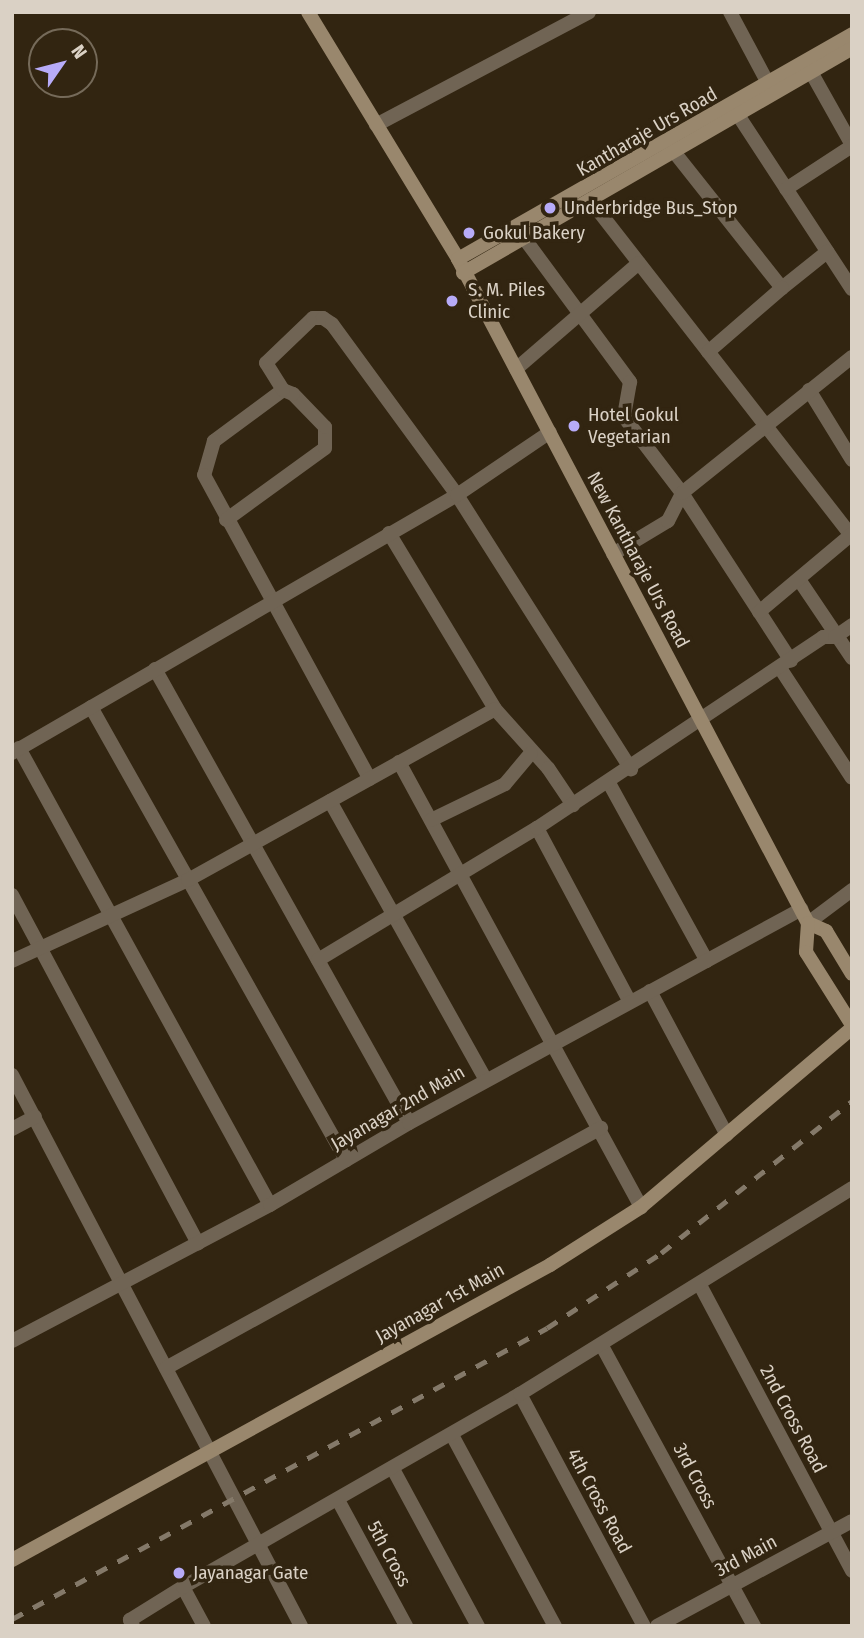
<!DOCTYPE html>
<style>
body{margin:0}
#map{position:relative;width:864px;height:1638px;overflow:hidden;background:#322511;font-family:"Fira Sans Condensed",sans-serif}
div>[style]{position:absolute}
.street>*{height:14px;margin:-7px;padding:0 7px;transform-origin:7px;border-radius:7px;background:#706454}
.secondary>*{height:14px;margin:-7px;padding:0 7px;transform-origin:7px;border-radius:7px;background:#99876d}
.rail>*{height:4.5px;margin-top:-2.25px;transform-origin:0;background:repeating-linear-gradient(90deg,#847969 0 12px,transparent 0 24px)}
.dots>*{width:19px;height:19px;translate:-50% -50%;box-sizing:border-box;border:4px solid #322511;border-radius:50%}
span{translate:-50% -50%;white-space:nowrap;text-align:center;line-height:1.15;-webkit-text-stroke:7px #322511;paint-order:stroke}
.street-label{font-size:19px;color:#dad1c5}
.poi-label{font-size:19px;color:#dad1c5}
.left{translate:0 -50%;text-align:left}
.frame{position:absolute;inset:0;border:14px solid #dad1c5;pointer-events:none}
.north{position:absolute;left:28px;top:28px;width:70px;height:70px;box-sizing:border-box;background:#322511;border:2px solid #756a59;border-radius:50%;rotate:55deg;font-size:19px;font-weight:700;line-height:28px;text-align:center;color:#dad1c5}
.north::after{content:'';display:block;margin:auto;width:24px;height:32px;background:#b7abf8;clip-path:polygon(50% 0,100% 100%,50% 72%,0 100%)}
</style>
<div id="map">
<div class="street">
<div style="left:730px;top:12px;width:83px;rotate:61.9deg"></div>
<div style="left:806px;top:63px;width:94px;rotate:60.7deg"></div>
<div style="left:738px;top:104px;width:11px;rotate:90deg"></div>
<div style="left:738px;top:115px;width:208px;rotate:56.8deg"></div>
<div style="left:376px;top:125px;width:241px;rotate:-27.9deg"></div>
<div style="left:667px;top:143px;width:185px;rotate:51.6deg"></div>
<div style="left:782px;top:288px;width:58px;rotate:-38.7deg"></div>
<div style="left:786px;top:189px;width:79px;rotate:-33.1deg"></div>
<div style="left:590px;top:200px;width:427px;rotate:52.1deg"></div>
<div style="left:524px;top:238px;width:179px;rotate:53.6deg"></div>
<div style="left:630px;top:382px;width:36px;rotate:100deg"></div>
<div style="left:624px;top:417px;width:96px;rotate:52.7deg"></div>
<div style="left:682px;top:493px;width:200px;rotate:57deg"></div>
<div style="left:708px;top:352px;width:98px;rotate:-40.9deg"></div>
<div style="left:516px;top:369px;width:162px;rotate:-40.8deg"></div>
<div style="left:283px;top:390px;width:86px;rotate:143.5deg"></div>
<div style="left:214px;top:441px;width:35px;rotate:106deg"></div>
<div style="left:204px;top:475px;width:346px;rotate:61.4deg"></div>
<div style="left:809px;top:390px;width:82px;rotate:58.4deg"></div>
<div style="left:226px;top:520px;width:122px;rotate:-36deg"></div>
<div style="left:325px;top:448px;width:21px;rotate:-90deg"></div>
<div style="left:325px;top:427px;width:46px;rotate:-134.1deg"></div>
<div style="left:293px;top:394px;width:11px;rotate:-158deg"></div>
<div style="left:283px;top:390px;width:32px;rotate:-122deg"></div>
<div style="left:266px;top:363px;width:65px;rotate:-43.8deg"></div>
<div style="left:313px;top:318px;width:10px"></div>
<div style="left:323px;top:318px;width:11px;rotate:34deg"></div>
<div style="left:332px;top:324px;width:212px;rotate:53.8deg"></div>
<div style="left:457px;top:495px;width:325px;rotate:57.6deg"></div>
<div style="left:389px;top:533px;width:205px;rotate:58.9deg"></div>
<div style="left:495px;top:709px;width:79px;rotate:48.1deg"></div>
<div style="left:548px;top:768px;width:45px;rotate:56deg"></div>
<div style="left:613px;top:554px;width:64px;rotate:-31deg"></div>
<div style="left:668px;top:521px;width:31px;rotate:-63deg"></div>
<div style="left:682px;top:493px;width:218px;rotate:-38.7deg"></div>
<div style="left:800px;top:581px;width:93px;rotate:56deg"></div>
<div style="left:759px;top:612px;width:121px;rotate:-40deg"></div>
<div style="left:780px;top:668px;width:131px;rotate:56.8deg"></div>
<div style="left:155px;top:669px;width:520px;rotate:60.77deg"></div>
<div style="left:91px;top:707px;width:520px;rotate:60.62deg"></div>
<div style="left:19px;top:748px;width:521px;rotate:61.22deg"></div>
<div style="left:12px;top:753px;width:514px;rotate:-30.1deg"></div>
<div style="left:457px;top:495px;width:112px;rotate:-34.1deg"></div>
<div style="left:399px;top:762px;width:507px;rotate:61.46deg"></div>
<div style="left:609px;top:783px;width:203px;rotate:61.2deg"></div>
<div style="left:330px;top:801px;width:320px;rotate:60.8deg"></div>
<div style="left:431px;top:820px;width:82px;rotate:-25.9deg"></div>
<div style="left:505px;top:784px;width:40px;rotate:-50deg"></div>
<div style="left:537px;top:828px;width:197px;rotate:61.9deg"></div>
<div style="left:12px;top:895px;width:395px;rotate:61.9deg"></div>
<div style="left:808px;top:923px;width:55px;rotate:-36.9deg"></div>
<div style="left:318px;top:960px;width:256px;rotate:-31.1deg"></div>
<div style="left:537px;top:828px;width:344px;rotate:-33.7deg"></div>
<div style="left:823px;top:637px;width:12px"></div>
<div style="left:835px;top:637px;width:21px;rotate:-35deg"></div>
<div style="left:12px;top:961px;width:194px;rotate:-24.7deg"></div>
<div style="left:188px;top:880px;width:351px;rotate:-29.1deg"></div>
<div style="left:650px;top:991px;width:163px;rotate:61.9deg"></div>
<div style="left:12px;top:1075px;width:622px;rotate:62.32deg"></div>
<div style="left:12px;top:1129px;width:26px;rotate:-28deg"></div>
<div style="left:700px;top:1285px;width:324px;rotate:62deg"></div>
<div style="left:12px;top:1341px;width:292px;rotate:-27.8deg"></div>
<div style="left:270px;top:1205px;width:161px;rotate:-30.5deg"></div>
<div style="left:409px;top:1123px;width:447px;rotate:-28.6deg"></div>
<div style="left:602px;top:1346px;width:319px;rotate:61.5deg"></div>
<div style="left:166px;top:1368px;width:497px;rotate:-28.9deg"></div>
<div style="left:520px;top:1394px;width:263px;rotate:61.9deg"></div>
<div style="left:452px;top:1435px;width:217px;rotate:61.7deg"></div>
<div style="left:393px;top:1469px;width:179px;rotate:61.6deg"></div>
<div style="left:338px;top:1500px;width:143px;rotate:61.6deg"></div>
<div style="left:183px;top:1587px;width:44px;rotate:61.7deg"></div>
<div style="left:133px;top:1626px;width:7px;rotate:-117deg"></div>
<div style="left:130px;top:1620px;width:62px;rotate:-31.9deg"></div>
<div style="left:183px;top:1587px;width:388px;rotate:-29.8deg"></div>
<div style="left:520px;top:1394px;width:391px;rotate:-31.8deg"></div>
<div style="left:657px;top:1626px;width:221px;rotate:-28.3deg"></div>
</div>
<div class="secondary">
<div style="left:308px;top:12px;width:289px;rotate:58.7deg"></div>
<div style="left:458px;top:259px;width:751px;rotate:62.21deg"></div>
<div style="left:808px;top:923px;width:20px;rotate:24deg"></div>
<div style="left:826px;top:931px;width:50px;rotate:58.8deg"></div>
<div style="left:458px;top:259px;width:454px;rotate:-29.7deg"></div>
<div style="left:463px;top:273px;width:449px;rotate:-30deg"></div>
<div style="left:808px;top:923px;width:29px;rotate:94deg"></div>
<div style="left:806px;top:952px;width:86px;rotate:57.8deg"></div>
<div style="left:12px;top:1560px;width:614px;rotate:-28.74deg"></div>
<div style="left:550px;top:1265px;width:108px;rotate:-32.5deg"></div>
<div style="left:641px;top:1207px;width:277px;rotate:-40.3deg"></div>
</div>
<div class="rail">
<div style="left:12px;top:1619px;width:609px;rotate:-28.54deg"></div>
<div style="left:547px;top:1328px;width:136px;rotate:-33.3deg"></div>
<div style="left:661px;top:1253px;width:244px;rotate:-38.5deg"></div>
</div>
<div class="dots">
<div style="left:550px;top:208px;background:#b7abf8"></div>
<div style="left:469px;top:233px;background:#b7abf8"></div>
<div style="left:452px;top:301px;background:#b7abf8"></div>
<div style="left:574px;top:426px;background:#b7abf8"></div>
<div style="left:179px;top:1573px;background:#b7abf8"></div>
</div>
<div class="street-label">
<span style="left:647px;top:132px;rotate:-30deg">Kantharaje Urs Road</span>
<span style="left:638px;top:560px;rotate:62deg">New Kantharaje Urs Road</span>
<span style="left:398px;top:1108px;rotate:-30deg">Jayanagar 2nd Main</span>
<span style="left:440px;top:1303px;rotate:-29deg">Jayanagar 1st Main</span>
<span style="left:793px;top:1419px;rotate:62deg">2nd Cross Road</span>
<span style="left:695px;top:1476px;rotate:62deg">3rd Cross</span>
<span style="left:599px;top:1501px;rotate:62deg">4th Cross Road</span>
<span style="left:389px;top:1554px;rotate:62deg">5th Cross</span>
<span style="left:746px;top:1556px;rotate:-28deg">3rd Main</span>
</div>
<div class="poi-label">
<span class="left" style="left:564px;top:208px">Underbridge Bus_Stop</span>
<span class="left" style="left:483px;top:233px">Gokul Bakery</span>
<span class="left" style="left:468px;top:301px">S. M. Piles<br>Clinic</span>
<span class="left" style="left:588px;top:426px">Hotel Gokul<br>Vegetarian</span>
<span class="left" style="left:193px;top:1573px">Jayanagar Gate</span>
</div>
<div class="frame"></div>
<div class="north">N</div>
</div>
